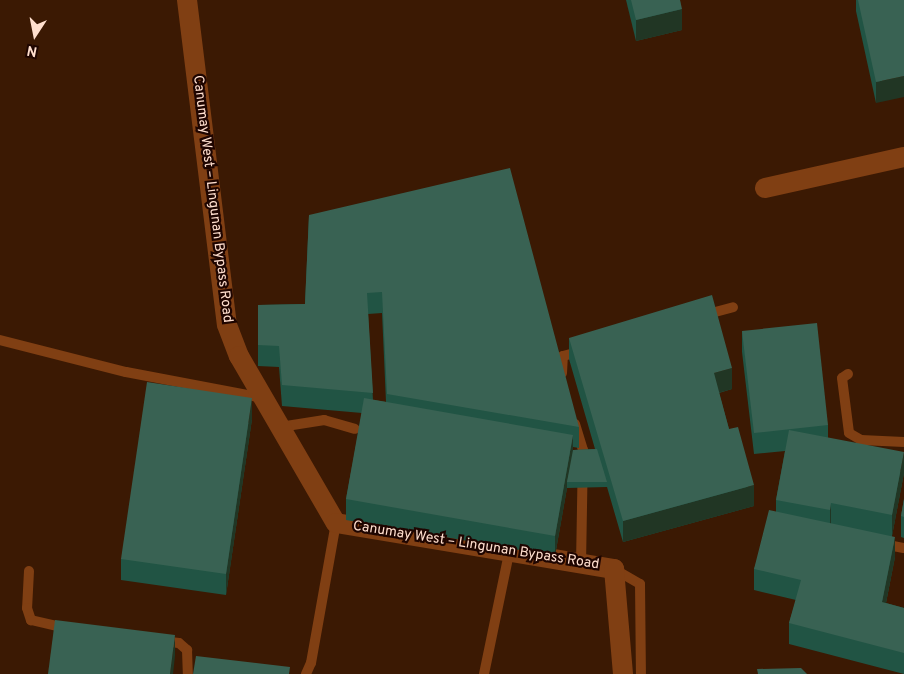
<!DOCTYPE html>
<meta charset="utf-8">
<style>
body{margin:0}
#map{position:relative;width:904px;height:674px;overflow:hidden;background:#3b1903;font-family:Overpass,sans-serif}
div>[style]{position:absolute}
.service>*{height:10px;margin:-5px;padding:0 5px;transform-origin:5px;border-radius:5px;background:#803f13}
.minor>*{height:20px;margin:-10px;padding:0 10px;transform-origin:10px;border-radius:10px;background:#803f13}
.wall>*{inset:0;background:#215444}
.shaded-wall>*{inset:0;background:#213624}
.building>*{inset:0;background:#396253}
span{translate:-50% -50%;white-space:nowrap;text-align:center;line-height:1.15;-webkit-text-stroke:4.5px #1e0500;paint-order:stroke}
.street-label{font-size:14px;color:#ffdfce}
.north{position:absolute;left:10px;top:10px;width:50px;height:50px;-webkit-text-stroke:4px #1e0500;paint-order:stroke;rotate:191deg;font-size:14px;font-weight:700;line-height:20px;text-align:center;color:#ffdfce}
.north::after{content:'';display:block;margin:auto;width:18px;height:22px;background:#ffdfce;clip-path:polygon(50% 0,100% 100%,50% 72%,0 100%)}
</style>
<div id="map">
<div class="service">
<div style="left:704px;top:315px;width:30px;rotate:-15deg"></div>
<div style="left:0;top:340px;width:130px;rotate:14.3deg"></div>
<div style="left:126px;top:372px;width:139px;rotate:10.7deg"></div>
<div style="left:562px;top:373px;width:17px;rotate:-87deg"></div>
<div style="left:563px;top:356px;width:20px;rotate:-15deg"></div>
<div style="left:848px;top:374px;width:7px;rotate:146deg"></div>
<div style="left:842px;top:378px;width:55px;rotate:82.7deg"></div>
<div style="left:849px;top:433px;width:14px;rotate:30deg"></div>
<div style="left:861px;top:440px;width:43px;rotate:2.7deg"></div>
<div style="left:575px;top:424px;width:27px;rotate:73deg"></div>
<div style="left:583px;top:450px;width:114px;rotate:91deg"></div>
<div style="left:280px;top:427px;width:45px;rotate:-9deg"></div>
<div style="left:324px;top:420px;width:32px;rotate:16deg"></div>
<div style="left:883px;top:544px;width:21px;rotate:11deg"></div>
<div style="left:614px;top:569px;width:30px;rotate:30deg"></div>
<div style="left:640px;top:584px;width:90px;rotate:89.4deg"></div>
<div style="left:29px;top:571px;width:37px;rotate:93deg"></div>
<div style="left:27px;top:608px;width:13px;rotate:72deg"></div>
<div style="left:31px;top:620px;width:36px;rotate:13deg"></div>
<div style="left:162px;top:641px;width:17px;rotate:7deg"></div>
<div style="left:179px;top:643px;width:11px;rotate:41deg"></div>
<div style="left:187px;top:650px;width:24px;rotate:88deg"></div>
<div style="left:306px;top:674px;width:12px;rotate:-66deg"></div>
<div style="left:311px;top:663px;width:142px;rotate:-79.9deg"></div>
<div style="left:484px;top:674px;width:124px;rotate:-78.3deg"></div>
</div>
<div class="minor">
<div style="left:187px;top:0;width:327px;rotate:83deg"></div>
<div style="left:227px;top:325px;width:33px;rotate:69deg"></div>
<div style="left:239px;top:356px;width:193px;rotate:59.9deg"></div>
<div style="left:336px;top:523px;width:282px;rotate:9.4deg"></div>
<div style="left:614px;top:569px;width:105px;rotate:85.1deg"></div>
<div style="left:765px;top:188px;width:142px;rotate:-12.6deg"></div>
</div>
<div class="wall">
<div style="clip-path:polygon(626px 0,680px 0,682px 30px,636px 41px)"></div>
<div style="clip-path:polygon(856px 0,904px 0,876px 103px,856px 11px)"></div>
<div style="clip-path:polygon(evenodd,309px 215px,579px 427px,579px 448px,573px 447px,573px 450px,595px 449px,569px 359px,569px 338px,732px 389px,719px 393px,729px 429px,754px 506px,623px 542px,607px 487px,567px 488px,555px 556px,346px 520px,346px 499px,362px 413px,282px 406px,279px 367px,258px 366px,258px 305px,305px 304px,309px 215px,382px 313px,386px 402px,373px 400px,368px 314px,382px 313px)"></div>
<div style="clip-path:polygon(742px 331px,828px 425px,828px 438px,904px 473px,892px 536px,895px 557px,886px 603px,904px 608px,904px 674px,789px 644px,789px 623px,796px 600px,754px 590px,754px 569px,776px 512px,776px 500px,785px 451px,754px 454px,742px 352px)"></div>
<div style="clip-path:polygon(252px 419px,226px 595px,121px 580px,121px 559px)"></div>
<div style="clip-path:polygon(904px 499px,904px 538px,901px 537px,901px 516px)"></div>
</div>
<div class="shaded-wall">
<div style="clip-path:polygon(682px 9px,682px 30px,636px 41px,636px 20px)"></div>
<div style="clip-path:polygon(904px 76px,904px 97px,876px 103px,876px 82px)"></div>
<div style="clip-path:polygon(732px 368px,732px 389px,714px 394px,714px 373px)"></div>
<div style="clip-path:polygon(252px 398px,252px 419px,226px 595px,226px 574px)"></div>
<div style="clip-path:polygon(573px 435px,573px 456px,567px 482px,567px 488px,555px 556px,555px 536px)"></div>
<div style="clip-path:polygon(904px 452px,904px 473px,892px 536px,892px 515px)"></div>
<div style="clip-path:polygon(754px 485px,754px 506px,623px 542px,623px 521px)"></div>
<div style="clip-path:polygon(831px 503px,831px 524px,830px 531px,830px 510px)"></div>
<div style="clip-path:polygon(895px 537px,895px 557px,882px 623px,882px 602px)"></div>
<div style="clip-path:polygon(175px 635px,175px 656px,173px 674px,170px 674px)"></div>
</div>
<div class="building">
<div style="clip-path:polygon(631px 0,680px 0,682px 9px,636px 20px)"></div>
<div style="clip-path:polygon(858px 0,904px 0,904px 76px,876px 82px)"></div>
<div style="clip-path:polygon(510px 168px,579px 427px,387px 394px,382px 292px,367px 293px,373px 393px,282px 385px,279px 346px,258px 345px,258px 305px,305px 304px,309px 215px)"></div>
<div style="clip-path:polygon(712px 295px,732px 368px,714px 373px,729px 429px,738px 427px,754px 485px,623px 521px,569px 338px)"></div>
<div style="clip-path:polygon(817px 323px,828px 425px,754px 433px,742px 331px)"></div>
<div style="clip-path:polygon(147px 382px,252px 398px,226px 574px,121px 559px)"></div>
<div style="clip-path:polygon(364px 398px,573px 435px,555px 536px,346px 499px)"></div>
<div style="clip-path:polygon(789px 430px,904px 452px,892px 515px,831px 503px,830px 510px,776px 500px)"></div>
<div style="clip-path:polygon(597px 449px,607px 482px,567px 482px,573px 450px)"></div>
<div style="clip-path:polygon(904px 499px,904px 517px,901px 516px)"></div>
<div style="clip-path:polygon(769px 510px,895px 537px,882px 602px,904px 608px,904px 653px,789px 623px,801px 580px,754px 569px)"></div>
<div style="clip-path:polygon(55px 620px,175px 635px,170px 674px,48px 674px)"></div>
<div style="clip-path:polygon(196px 656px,290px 667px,289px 674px,193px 674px)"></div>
<div style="clip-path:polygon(801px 668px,807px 674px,758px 674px,757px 669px)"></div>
</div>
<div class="street-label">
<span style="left:212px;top:199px;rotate:83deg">Canumay West – Lingunan Bypass Road</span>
<span style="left:476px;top:546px;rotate:9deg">Canumay West – Lingunan Bypass Road</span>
</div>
<div class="north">N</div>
</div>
